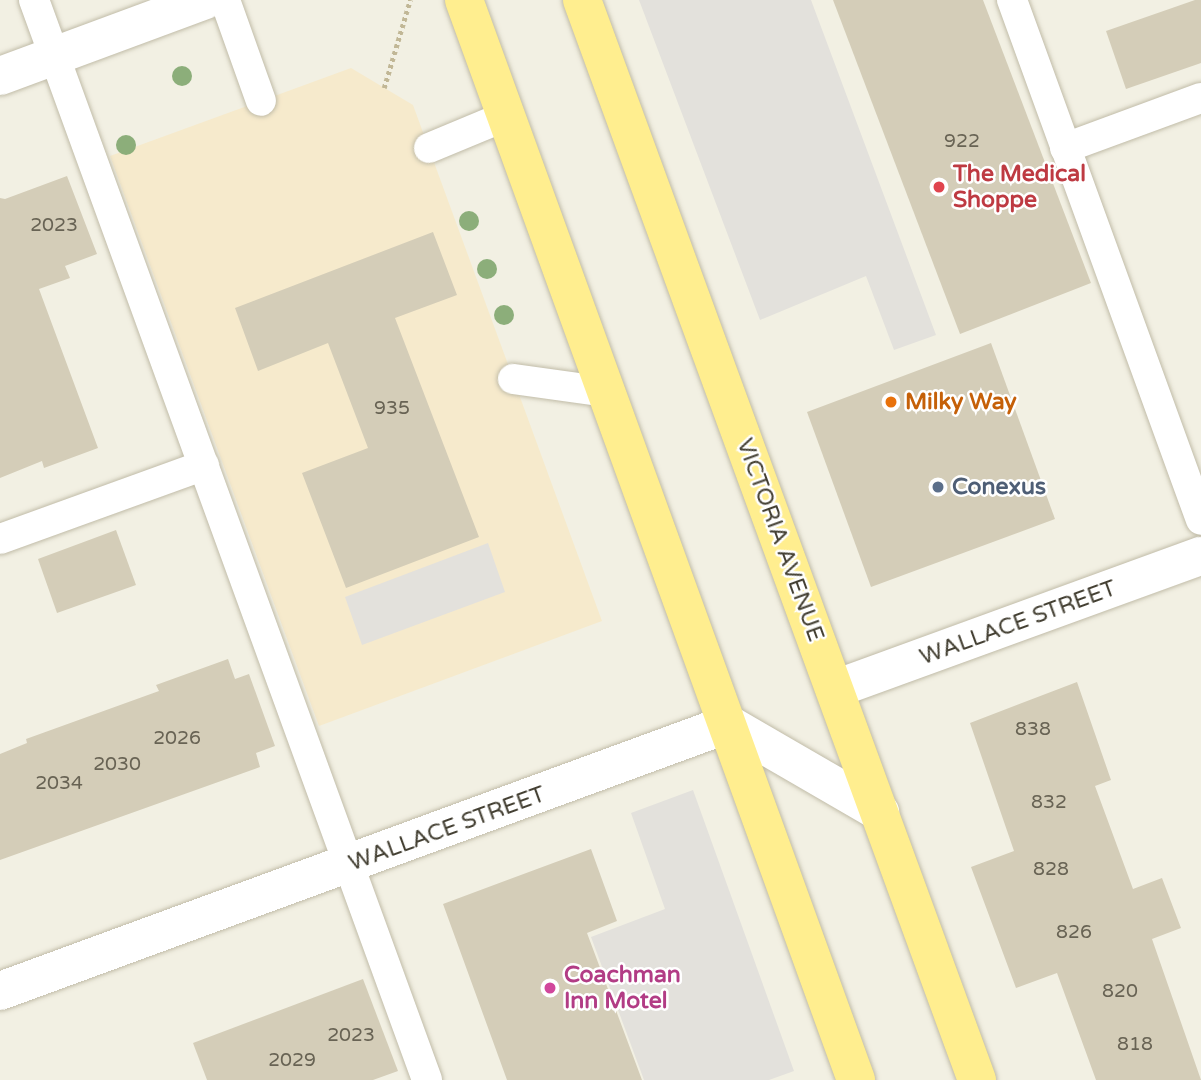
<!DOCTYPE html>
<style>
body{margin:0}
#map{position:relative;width:1201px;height:1080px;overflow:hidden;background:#f2f0e3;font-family:"Varela Round",sans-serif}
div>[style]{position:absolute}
.commercial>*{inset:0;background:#f6eacc}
.parking>*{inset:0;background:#e3e1dc}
.building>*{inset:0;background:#d4cdb8}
.path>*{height:4.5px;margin-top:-2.25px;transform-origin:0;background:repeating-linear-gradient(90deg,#c1b796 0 3.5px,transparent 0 7px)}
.roads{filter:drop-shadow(0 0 2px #c1bca8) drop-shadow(0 0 2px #c1bca8)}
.service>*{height:30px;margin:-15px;padding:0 15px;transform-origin:15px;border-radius:15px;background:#fff}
.minor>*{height:38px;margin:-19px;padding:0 19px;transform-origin:19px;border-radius:19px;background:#fff}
.tertiary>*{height:38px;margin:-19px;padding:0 19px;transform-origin:19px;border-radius:19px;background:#fff}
.primary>*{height:38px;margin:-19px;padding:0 19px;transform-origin:19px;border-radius:19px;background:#ffee8f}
.trees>*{width:20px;height:20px;margin:-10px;border-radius:50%;background:#8cae7a}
.dots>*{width:19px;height:19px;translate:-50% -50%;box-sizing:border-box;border:4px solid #fff;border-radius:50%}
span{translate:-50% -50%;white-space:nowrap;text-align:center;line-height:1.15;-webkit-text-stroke:5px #fff;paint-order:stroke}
.number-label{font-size:19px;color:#686354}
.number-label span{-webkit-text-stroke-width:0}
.health-label{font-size:23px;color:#be3a42;font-weight:700}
.left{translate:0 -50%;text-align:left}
.food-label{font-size:23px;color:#c56008;font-weight:700}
.service-label{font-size:23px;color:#4e5e75;font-weight:700}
.street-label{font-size:23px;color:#444033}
.hotel-label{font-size:23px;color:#b23c85;font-weight:700}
</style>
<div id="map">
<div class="commercial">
<div style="clip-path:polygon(351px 68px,413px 105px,602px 621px,319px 726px,110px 156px)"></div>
</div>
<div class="parking">
<div style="clip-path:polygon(639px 0,811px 0,936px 335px,894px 350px,866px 276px,760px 320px)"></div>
<div style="clip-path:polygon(488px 543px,505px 592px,362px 645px,345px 597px)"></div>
<div style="clip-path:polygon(693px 790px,794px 1071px,769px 1080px,644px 1080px,591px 937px,665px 909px,631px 813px)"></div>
</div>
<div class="building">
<div style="clip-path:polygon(833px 0,983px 0,1091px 283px,960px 334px)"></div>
<div style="clip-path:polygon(1195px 0,1201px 0,1201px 63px,1126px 89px,1106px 31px)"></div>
<div style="clip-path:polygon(67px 176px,97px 254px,65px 266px,70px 278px,39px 289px,98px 448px,44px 468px,42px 461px,0 478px,0 198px,5px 199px)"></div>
<div style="clip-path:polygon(433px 232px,457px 295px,395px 318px,479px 537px,346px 588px,302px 473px,368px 448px,328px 343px,258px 371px,235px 308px)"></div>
<div style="clip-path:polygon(991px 343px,1055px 519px,871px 587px,807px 412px)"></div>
<div style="clip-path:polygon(116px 530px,136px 585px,57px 613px,38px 559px)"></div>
<div style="clip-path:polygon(228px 659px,235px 679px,249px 674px,275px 746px,256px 753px,260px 767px,0 860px,0 754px,27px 743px,26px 739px,159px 691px,156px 685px)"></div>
<div style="clip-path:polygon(1077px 682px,1111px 780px,1095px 786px,1133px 889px,1162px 878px,1181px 928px,1152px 939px,1201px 1080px,1096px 1080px,1057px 973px,1016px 988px,971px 867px,1014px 851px,970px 723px)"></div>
<div style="clip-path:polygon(591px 849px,617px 921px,587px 933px,642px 1080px,507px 1080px,443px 904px)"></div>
<div style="clip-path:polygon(363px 979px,398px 1071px,373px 1080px,207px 1080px,193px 1043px)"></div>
</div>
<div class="path">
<div style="left:384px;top:88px;width:92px;rotate:-73.5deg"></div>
</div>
<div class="roads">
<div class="service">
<div style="left:34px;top:0;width:1149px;rotate:70deg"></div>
<div style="left:225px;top:0;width:107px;rotate:70.4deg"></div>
<div style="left:1012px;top:0;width:553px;rotate:70.03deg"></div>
<div style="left:429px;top:148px;width:83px;rotate:-22.6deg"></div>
<div style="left:1065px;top:148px;width:145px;rotate:-20.2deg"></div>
<div style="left:513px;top:379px;width:95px;rotate:7.9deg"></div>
<div style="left:0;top:539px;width:217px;rotate:-19.9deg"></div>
</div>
<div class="minor">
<div style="left:835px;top:689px;width:389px;rotate:-20deg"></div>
<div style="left:0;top:991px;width:775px;rotate:-20.14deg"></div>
<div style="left:728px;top:724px;width:176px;rotate:30.1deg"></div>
</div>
<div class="tertiary">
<div style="left:0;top:76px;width:219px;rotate:-20.3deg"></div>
</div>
<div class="primary">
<div style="left:464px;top:0;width:1149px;rotate:70.05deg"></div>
<div style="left:582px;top:0;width:1150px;rotate:69.91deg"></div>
</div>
</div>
<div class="trees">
<div style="left:182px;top:76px"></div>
<div style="left:126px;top:145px"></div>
<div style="left:469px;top:221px"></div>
<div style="left:487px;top:269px"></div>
<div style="left:504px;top:315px"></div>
</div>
<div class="dots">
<div style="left:939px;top:187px;background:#e0444e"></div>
<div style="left:891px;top:402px;background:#e8710a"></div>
<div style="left:938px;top:487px;background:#5c6f8a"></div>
<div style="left:550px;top:988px;background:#d1479c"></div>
</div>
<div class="number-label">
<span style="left:962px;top:142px">922</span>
<span style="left:54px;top:226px">2023</span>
<span style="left:392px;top:409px">935</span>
<span style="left:1033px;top:730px">838</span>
<span style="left:177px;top:739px">2026</span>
<span style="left:117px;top:765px">2030</span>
<span style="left:59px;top:784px">2034</span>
<span style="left:1049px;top:803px">832</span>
<span style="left:1051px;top:870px">828</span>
<span style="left:1074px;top:933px">826</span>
<span style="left:1120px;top:992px">820</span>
<span style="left:351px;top:1036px">2023</span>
<span style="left:1135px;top:1045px">818</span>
<span style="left:292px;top:1061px">2029</span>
</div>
<div class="health-label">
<span class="left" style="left:953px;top:187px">The Medical<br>Shoppe</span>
</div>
<div class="food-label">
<span class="left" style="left:905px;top:402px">Milky Way</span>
</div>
<div class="service-label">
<span class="left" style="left:952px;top:487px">Conexus</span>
</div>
<div class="street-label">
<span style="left:780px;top:540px;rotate:70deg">VICTORIA AVENUE</span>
<span style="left:1018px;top:623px;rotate:-20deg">WALLACE STREET</span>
<span style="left:447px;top:829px;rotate:-20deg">WALLACE STREET</span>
</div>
<div class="hotel-label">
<span class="left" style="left:564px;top:988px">Coachman<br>Inn Motel</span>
</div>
</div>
